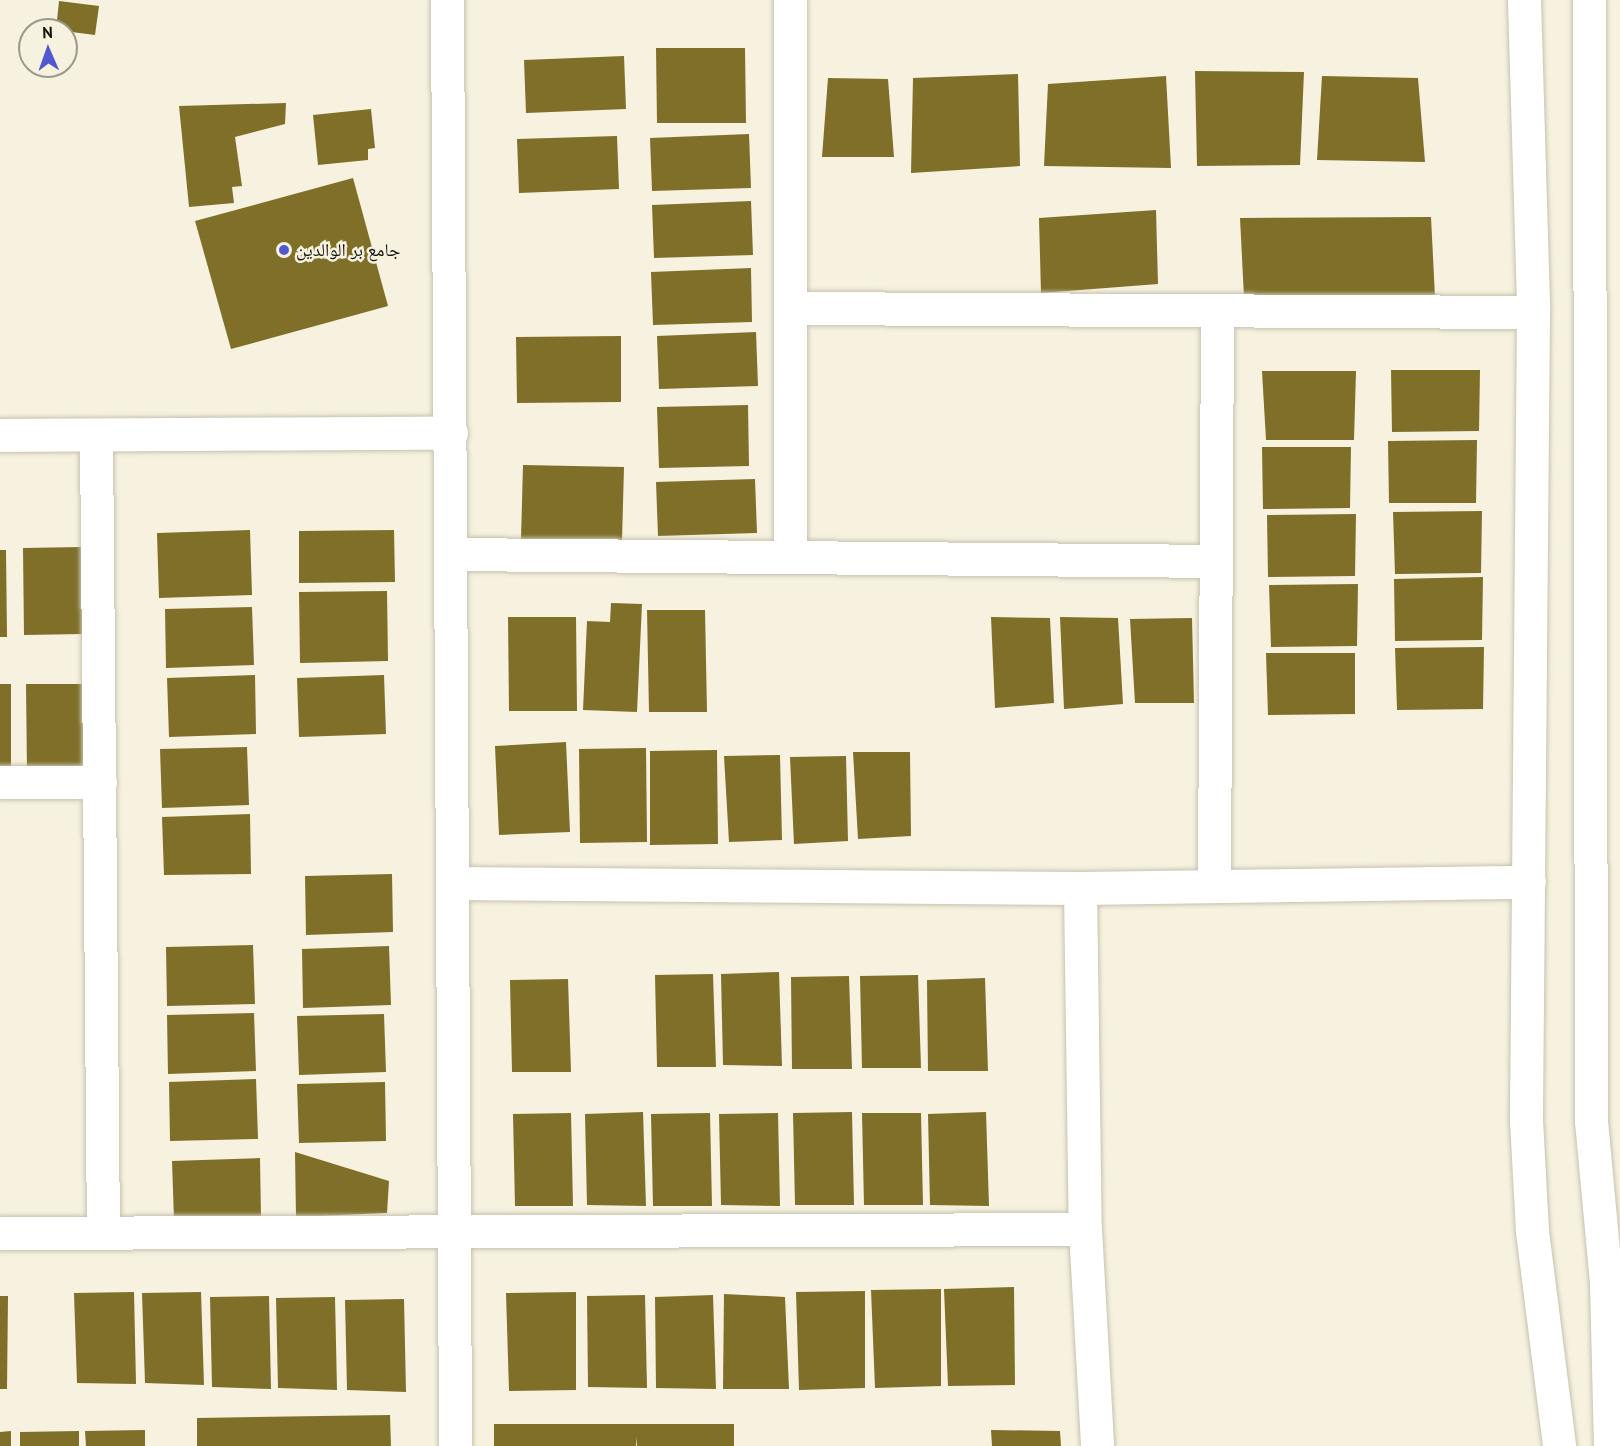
<!DOCTYPE html>
<meta charset="utf-8">
<style>
body{margin:0}
#map{position:relative;width:1620px;height:1446px;overflow:hidden;background:#f6f2df;font-family:"PT Sans","Noto Naskh Arabic",sans-serif}
div>[style]{position:absolute}
.building>*{inset:0;background:#7f6f28}
.roads{filter:drop-shadow(0 0 2px #c7c2b0) drop-shadow(0 0 2px #c7c2b0)}
.minor>*{height:33px;margin:-16.5px;padding:0 16.5px;transform-origin:16.5px;border-radius:16.5px;background:#fff}
.major>*{height:33px;margin:-16.5px;padding:0 16.5px;transform-origin:16.5px;border-radius:16.5px;background:#fff}
.dots>*{width:16px;height:16px;translate:-50% -50%;box-sizing:border-box;border:3px solid #f6f2df;border-radius:50%}
span{translate:-50% -50%;white-space:nowrap;text-align:center;line-height:1.15;-webkit-text-stroke:5px #f6f2df;paint-order:stroke}
.poi-label{font-size:18px;color:#16140e}
.left{translate:0 -50%;text-align:left}
.north{position:absolute;left:18px;top:18px;width:60px;height:60px;box-sizing:border-box;background:#f6f2df;border:2px solid #9c998b;border-radius:50%;rotate:358deg;font-size:16px;font-weight:700;line-height:24px;text-align:center;color:#16140e}
.north::after{content:'';display:block;margin:auto;width:21px;height:27px;background:#5258ce;clip-path:polygon(50% 0,100% 100%,50% 72%,0 100%)}
</style>
<div id="map">
<div class="building">
<div style="clip-path:polygon(59px 1px,99px 6px,95px 35px,56px 30px)"></div>
<div style="clip-path:polygon(656px 48px,745px 48px,746px 123px,657px 123px)"></div>
<div style="clip-path:polygon(624px 56px,626px 109px,526px 113px,524px 60px)"></div>
<div style="clip-path:polygon(1195px 71px,1304px 72px,1300px 165px,1197px 166px)"></div>
<div style="clip-path:polygon(1018px 74px,1020px 166px,911px 173px,913px 78px)"></div>
<div style="clip-path:polygon(1166px 76px,1171px 168px,1044px 166px,1048px 84px)"></div>
<div style="clip-path:polygon(1322px 76px,1418px 78px,1425px 162px,1317px 160px)"></div>
<div style="clip-path:polygon(828px 78px,888px 79px,894px 157px,822px 157px)"></div>
<div style="clip-path:polygon(286px 103px,285px 124px,235px 137px,242px 186px,232px 187px,234px 203px,189px 207px,179px 106px)"></div>
<div style="clip-path:polygon(371px 109px,375px 148px,368px 149px,368px 160px,318px 165px,313px 115px)"></div>
<div style="clip-path:polygon(749px 134px,751px 188px,652px 191px,650px 138px)"></div>
<div style="clip-path:polygon(617px 136px,619px 189px,519px 193px,517px 139px)"></div>
<div style="clip-path:polygon(353px 178px,388px 306px,231px 349px,195px 221px)"></div>
<div style="clip-path:polygon(751px 201px,753px 255px,654px 258px,652px 205px)"></div>
<div style="clip-path:polygon(1156px 210px,1158px 284px,1041px 293px,1039px 218px)"></div>
<div style="clip-path:polygon(1431px 217px,1435px 297px,1244px 297px,1240px 218px)"></div>
<div style="clip-path:polygon(751px 268px,752px 322px,653px 325px,651px 272px)"></div>
<div style="clip-path:polygon(756px 332px,758px 386px,659px 389px,657px 336px)"></div>
<div style="clip-path:polygon(621px 336px,621px 402px,517px 403px,516px 337px)"></div>
<div style="clip-path:polygon(1391px 370px,1480px 370px,1479px 431px,1392px 432px)"></div>
<div style="clip-path:polygon(1262px 371px,1356px 371px,1354px 440px,1266px 440px)"></div>
<div style="clip-path:polygon(748px 405px,749px 466px,659px 468px,657px 407px)"></div>
<div style="clip-path:polygon(1477px 440px,1476px 503px,1389px 503px,1388px 441px)"></div>
<div style="clip-path:polygon(1262px 447px,1351px 447px,1350px 508px,1263px 509px)"></div>
<div style="clip-path:polygon(523px 465px,624px 467px,622px 541px,521px 539px)"></div>
<div style="clip-path:polygon(755px 479px,757px 533px,658px 536px,656px 482px)"></div>
<div style="clip-path:polygon(1482px 511px,1481px 573px,1395px 574px,1393px 512px)"></div>
<div style="clip-path:polygon(1356px 514px,1355px 576px,1268px 577px,1267px 515px)"></div>
<div style="clip-path:polygon(250px 530px,252px 595px,159px 598px,157px 533px)"></div>
<div style="clip-path:polygon(394px 530px,395px 582px,299px 583px,299px 531px)"></div>
<div style="clip-path:polygon(82px 547px,83px 634px,24px 635px,23px 548px)"></div>
<div style="clip-path:polygon(0 550px,6px 550px,7px 637px,0 637px)"></div>
<div style="clip-path:polygon(1483px 577px,1482px 640px,1395px 641px,1394px 579px)"></div>
<div style="clip-path:polygon(1358px 584px,1357px 646px,1271px 647px,1269px 585px)"></div>
<div style="clip-path:polygon(387px 591px,388px 661px,300px 663px,299px 592px)"></div>
<div style="clip-path:polygon(611px 603px,642px 604px,637px 712px,583px 710px,587px 621px,610px 622px)"></div>
<div style="clip-path:polygon(252px 607px,254px 665px,166px 668px,165px 609px)"></div>
<div style="clip-path:polygon(647px 610px,705px 610px,707px 712px,649px 712px)"></div>
<div style="clip-path:polygon(508px 617px,576px 617px,577px 711px,509px 711px)"></div>
<div style="clip-path:polygon(991px 617px,1050px 618px,1054px 703px,995px 708px)"></div>
<div style="clip-path:polygon(1060px 617px,1118px 618px,1123px 704px,1064px 709px)"></div>
<div style="clip-path:polygon(1192px 618px,1194px 703px,1135px 703px,1130px 619px)"></div>
<div style="clip-path:polygon(1484px 647px,1483px 709px,1397px 710px,1395px 648px)"></div>
<div style="clip-path:polygon(1266px 653px,1355px 653px,1355px 714px,1268px 715px)"></div>
<div style="clip-path:polygon(255px 675px,256px 734px,169px 737px,167px 678px)"></div>
<div style="clip-path:polygon(384px 675px,386px 734px,299px 737px,297px 678px)"></div>
<div style="clip-path:polygon(0 684px,11px 684px,11px 770px,0 771px)"></div>
<div style="clip-path:polygon(26px 684px,86px 684px,86px 770px,27px 771px)"></div>
<div style="clip-path:polygon(566px 742px,570px 832px,499px 835px,495px 746px)"></div>
<div style="clip-path:polygon(247px 747px,249px 805px,162px 808px,160px 749px)"></div>
<div style="clip-path:polygon(646px 748px,647px 842px,580px 843px,579px 749px)"></div>
<div style="clip-path:polygon(717px 750px,718px 844px,650px 845px,650px 751px)"></div>
<div style="clip-path:polygon(853px 752px,910px 752px,911px 836px,858px 839px)"></div>
<div style="clip-path:polygon(780px 755px,782px 840px,729px 842px,724px 756px)"></div>
<div style="clip-path:polygon(846px 756px,848px 841px,794px 844px,790px 757px)"></div>
<div style="clip-path:polygon(250px 814px,251px 874px,164px 875px,162px 817px)"></div>
<div style="clip-path:polygon(392px 874px,393px 932px,306px 935px,305px 876px)"></div>
<div style="clip-path:polygon(253px 945px,255px 1004px,167px 1006px,166px 947px)"></div>
<div style="clip-path:polygon(389px 946px,391px 1005px,303px 1008px,302px 949px)"></div>
<div style="clip-path:polygon(779px 972px,782px 1066px,723px 1065px,721px 974px)"></div>
<div style="clip-path:polygon(713px 974px,716px 1067px,657px 1067px,655px 975px)"></div>
<div style="clip-path:polygon(918px 975px,921px 1068px,862px 1068px,860px 976px)"></div>
<div style="clip-path:polygon(849px 976px,852px 1069px,792px 1069px,791px 977px)"></div>
<div style="clip-path:polygon(985px 978px,988px 1071px,928px 1071px,927px 980px)"></div>
<div style="clip-path:polygon(568px 979px,571px 1072px,512px 1072px,510px 980px)"></div>
<div style="clip-path:polygon(254px 1013px,256px 1071px,168px 1074px,167px 1015px)"></div>
<div style="clip-path:polygon(384px 1014px,386px 1072px,299px 1075px,297px 1016px)"></div>
<div style="clip-path:polygon(256px 1079px,258px 1139px,170px 1141px,169px 1082px)"></div>
<div style="clip-path:polygon(385px 1082px,386px 1141px,299px 1143px,297px 1084px)"></div>
<div style="clip-path:polygon(643px 1112px,646px 1206px,587px 1205px,585px 1114px)"></div>
<div style="clip-path:polygon(852px 1112px,854px 1205px,795px 1205px,793px 1113px)"></div>
<div style="clip-path:polygon(986px 1112px,989px 1206px,930px 1205px,928px 1114px)"></div>
<div style="clip-path:polygon(571px 1113px,573px 1206px,515px 1206px,513px 1114px)"></div>
<div style="clip-path:polygon(710px 1113px,712px 1206px,653px 1206px,651px 1114px)"></div>
<div style="clip-path:polygon(778px 1113px,780px 1206px,721px 1205px,719px 1114px)"></div>
<div style="clip-path:polygon(862px 1113px,921px 1113px,923px 1205px,864px 1205px)"></div>
<div style="clip-path:polygon(295px 1152px,389px 1181px,387px 1213px,296px 1217px)"></div>
<div style="clip-path:polygon(260px 1158px,261px 1218px,174px 1220px,172px 1161px)"></div>
<div style="clip-path:polygon(1014px 1287px,1015px 1385px,948px 1386px,944px 1289px)"></div>
<div style="clip-path:polygon(941px 1289px,941px 1386px,875px 1388px,871px 1290px)"></div>
<div style="clip-path:polygon(865px 1291px,865px 1388px,799px 1390px,796px 1292px)"></div>
<div style="clip-path:polygon(134px 1292px,136px 1384px,77px 1383px,74px 1293px)"></div>
<div style="clip-path:polygon(201px 1292px,204px 1385px,145px 1383px,142px 1293px)"></div>
<div style="clip-path:polygon(576px 1292px,576px 1390px,509px 1391px,506px 1293px)"></div>
<div style="clip-path:polygon(724px 1294px,785px 1297px,789px 1389px,723px 1389px)"></div>
<div style="clip-path:polygon(645px 1295px,647px 1388px,588px 1387px,587px 1296px)"></div>
<div style="clip-path:polygon(713px 1295px,716px 1389px,656px 1388px,655px 1297px)"></div>
<div style="clip-path:polygon(0 1296px,8px 1296px,7px 1389px,0 1389px)"></div>
<div style="clip-path:polygon(269px 1296px,271px 1389px,212px 1387px,210px 1297px)"></div>
<div style="clip-path:polygon(335px 1297px,337px 1390px,278px 1388px,276px 1298px)"></div>
<div style="clip-path:polygon(404px 1299px,406px 1392px,347px 1390px,345px 1300px)"></div>
<div style="clip-path:polygon(390px 1415px,391px 1446px,197px 1446px,197px 1418px)"></div>
<div style="clip-path:polygon(494px 1424px,734px 1424px,734px 1446px,637px 1446px,636px 1437px,636px 1446px,494px 1446px)"></div>
<div style="clip-path:polygon(145px 1430px,145px 1446px,86px 1446px,85px 1431px)"></div>
<div style="clip-path:polygon(991px 1430px,1060px 1431px,1061px 1446px,992px 1446px)"></div>
<div style="clip-path:polygon(11px 1431px,11px 1446px,0 1446px,0 1432px)"></div>
<div style="clip-path:polygon(79px 1431px,79px 1446px,20px 1446px,20px 1432px)"></div>
</div>
<div class="roads">
<div class="minor">
<div style="left:447px;top:0;width:1446px;rotate:89.68deg"></div>
<div style="left:791px;top:308px;width:742px;rotate:0.31deg"></div>
<div style="left:0;top:435px;width:451px;rotate:-0.3deg"></div>
<div style="left:96px;top:435px;width:798px;rotate:89.5deg"></div>
<div style="left:451px;top:554px;width:765px;rotate:0.52deg"></div>
<div style="left:790px;top:557px;width:557px;rotate:-90deg"></div>
<div style="left:0;top:782px;width:100px"></div>
<div style="left:452px;top:883px;width:628px;rotate:0.46deg"></div>
<div style="left:1080px;top:888px;width:449px;rotate:-0.8deg"></div>
<div style="left:1214px;top:886px;width:575px;rotate:-89.7deg"></div>
<div style="left:1080px;top:888px;width:341px;rotate:89.2deg"></div>
<div style="left:1085px;top:1229px;width:217px;rotate:86.8deg"></div>
<div style="left:0;top:1233px;width:1085px;rotate:-0.21deg"></div>
</div>
<div class="major">
<div style="left:1524px;top:0;width:312px;rotate:88.3deg"></div>
<div style="left:1533px;top:312px;width:808px;rotate:90.5deg"></div>
<div style="left:1526px;top:1120px;width:111px;rotate:86.9deg"></div>
<div style="left:1532px;top:1231px;width:217px;rotate:82.8deg"></div>
<div style="left:1589px;top:0;width:1121px;rotate:89.9deg"></div>
<div style="left:1591px;top:1121px;width:162px;rotate:84.7deg"></div>
<div style="left:1606px;top:1282px;width:164px;rotate:88.6deg"></div>
</div>
</div>
<div class="dots">
<div style="left:284px;top:250px;background:#5258ce"></div>
</div>
<div class="poi-label">
<span class="left" style="left:296px;top:250px">جامع بر الوالدين</span>
</div>
<div class="north">N</div>
</div>
